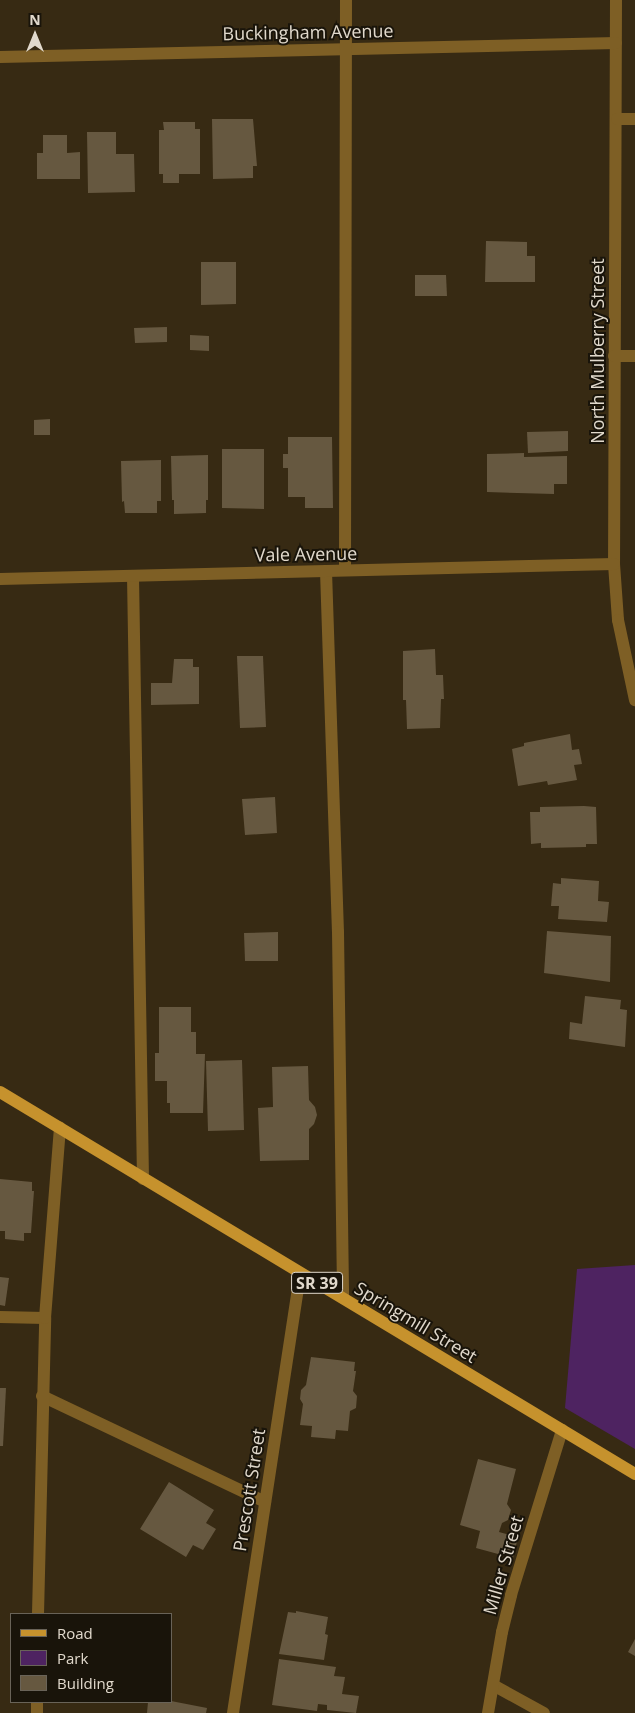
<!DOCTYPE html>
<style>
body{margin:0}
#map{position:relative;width:635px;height:1713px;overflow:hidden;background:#372a13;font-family:"Open Sans",sans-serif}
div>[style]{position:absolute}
.green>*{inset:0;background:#4e2361}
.building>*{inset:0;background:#665840}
.minor>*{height:12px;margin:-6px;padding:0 6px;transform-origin:6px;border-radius:6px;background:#7e5f25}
.major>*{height:12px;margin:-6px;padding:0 6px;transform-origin:6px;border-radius:6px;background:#c6922d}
span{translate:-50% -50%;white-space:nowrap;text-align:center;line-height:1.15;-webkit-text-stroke:4px #19140a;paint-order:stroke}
.shield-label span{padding:1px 4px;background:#19140a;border:1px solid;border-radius:4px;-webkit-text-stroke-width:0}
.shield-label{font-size:16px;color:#e1d9cc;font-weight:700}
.street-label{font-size:18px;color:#e1d9cc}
.legend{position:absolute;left:10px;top:1613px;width:162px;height:90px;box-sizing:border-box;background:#19140a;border:1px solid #696358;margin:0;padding:6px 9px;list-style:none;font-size:15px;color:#e1d9cc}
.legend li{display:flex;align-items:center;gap:10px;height:25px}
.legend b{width:25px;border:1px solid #696358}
.north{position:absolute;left:10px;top:10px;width:50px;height:50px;-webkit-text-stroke:4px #19140a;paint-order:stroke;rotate:0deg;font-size:14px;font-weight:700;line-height:20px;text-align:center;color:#e1d9cc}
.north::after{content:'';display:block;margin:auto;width:18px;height:22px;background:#e1d9cc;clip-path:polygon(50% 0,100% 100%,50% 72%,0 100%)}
</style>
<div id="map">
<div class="green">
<div style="clip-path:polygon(635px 1265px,635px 1449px,565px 1408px,577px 1269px)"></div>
</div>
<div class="building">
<div style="clip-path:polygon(212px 119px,253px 119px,257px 166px,253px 166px,253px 178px,213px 179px)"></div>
<div style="clip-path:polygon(163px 122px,195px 122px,195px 129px,200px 129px,200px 174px,179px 174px,179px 183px,163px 183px,163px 174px,159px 174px,159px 130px,164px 130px)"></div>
<div style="clip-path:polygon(87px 132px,116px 132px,116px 154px,134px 154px,135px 192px,88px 193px)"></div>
<div style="clip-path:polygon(43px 135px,67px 135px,67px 153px,80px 152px,80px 179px,37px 179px,37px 153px,43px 153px)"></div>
<div style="clip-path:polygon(486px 241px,527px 242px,527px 256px,535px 256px,535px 282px,485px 282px)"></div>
<div style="clip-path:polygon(201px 262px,236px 262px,236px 304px,201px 305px)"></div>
<div style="clip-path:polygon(415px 275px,446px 275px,447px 296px,415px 296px)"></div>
<div style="clip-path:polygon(167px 327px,167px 342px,135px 343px,134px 328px)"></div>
<div style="clip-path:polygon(190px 335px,209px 336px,209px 351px,190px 350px)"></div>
<div style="clip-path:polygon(50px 419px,50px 435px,34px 435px,34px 420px)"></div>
<div style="clip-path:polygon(568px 431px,568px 451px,528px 453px,527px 432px)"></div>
<div style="clip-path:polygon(288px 437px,332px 437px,333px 508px,305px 508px,305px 497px,288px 497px,288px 468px,283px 468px,283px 454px,288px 454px)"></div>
<div style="clip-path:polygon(222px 449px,264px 449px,264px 509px,222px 508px)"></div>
<div style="clip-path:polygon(524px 453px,524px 457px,567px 456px,567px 484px,554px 484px,554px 494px,487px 492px,487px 454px)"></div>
<div style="clip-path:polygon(208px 455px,208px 500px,206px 500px,206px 513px,174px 514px,174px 500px,172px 500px,171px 456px)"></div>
<div style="clip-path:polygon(161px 460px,161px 501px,157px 501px,157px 513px,125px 513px,124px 501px,122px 502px,121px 461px)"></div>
<div style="clip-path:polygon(435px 649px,436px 675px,443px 675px,444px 699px,441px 699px,440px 728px,407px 729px,406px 700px,403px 700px,403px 651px)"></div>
<div style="clip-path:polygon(237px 656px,263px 656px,266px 727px,240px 728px)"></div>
<div style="clip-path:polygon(174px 659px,193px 659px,193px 667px,199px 667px,199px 704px,151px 705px,151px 683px,172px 683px)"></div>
<div style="clip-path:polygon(570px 734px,572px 750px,579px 749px,582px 764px,574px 765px,577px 780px,548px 785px,547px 781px,518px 786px,512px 749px,524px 746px,524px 743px)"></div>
<div style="clip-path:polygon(275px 797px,277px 833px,245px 835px,242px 799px)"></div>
<div style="clip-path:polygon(584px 806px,596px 807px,597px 844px,586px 844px,586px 847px,541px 848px,541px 843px,531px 844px,530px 812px,540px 812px,540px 807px)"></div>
<div style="clip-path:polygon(561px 878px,599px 881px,598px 901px,609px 902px,607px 922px,558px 919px,559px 906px,551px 906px,553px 883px,561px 884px)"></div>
<div style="clip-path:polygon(547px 931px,611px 936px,610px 982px,544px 973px)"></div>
<div style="clip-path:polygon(278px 932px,278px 961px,245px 961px,244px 933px)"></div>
<div style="clip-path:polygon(585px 996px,621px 1000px,620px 1009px,627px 1010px,625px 1047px,569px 1039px,570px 1022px,582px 1024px)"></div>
<div style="clip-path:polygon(159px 1007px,191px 1007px,191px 1032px,196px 1032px,196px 1054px,205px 1054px,203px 1113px,170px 1113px,170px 1103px,167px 1103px,167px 1081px,155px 1081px,155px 1053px,159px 1053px)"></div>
<div style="clip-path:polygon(242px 1060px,244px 1130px,208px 1131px,206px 1061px)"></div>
<div style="clip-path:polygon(308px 1066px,309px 1100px,315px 1107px,317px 1115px,314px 1124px,309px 1129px,309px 1160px,260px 1161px,258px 1108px,273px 1107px,272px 1067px)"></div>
<div style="clip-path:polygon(0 1179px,32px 1182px,32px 1191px,34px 1191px,31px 1233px,24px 1233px,24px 1241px,5px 1239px,5px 1231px,0 1231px)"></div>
<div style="clip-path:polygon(0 1277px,9px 1278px,5px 1306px,0 1305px)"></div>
<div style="clip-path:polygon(311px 1357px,355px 1362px,354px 1371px,356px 1371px,353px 1391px,357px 1396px,356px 1408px,350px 1411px,348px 1431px,336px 1430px,335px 1439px,311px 1437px,312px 1426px,300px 1425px,303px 1404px,300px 1399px,301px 1390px,306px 1385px)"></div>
<div style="clip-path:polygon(0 1388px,6px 1388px,3px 1446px,0 1446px)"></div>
<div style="clip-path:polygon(478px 1459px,516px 1469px,507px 1504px,511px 1510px,508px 1520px,502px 1523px,499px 1532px,518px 1537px,513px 1558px,476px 1548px,480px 1531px,460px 1525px)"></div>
<div style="clip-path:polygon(169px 1482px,214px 1510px,206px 1523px,216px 1529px,203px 1550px,193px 1545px,186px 1557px,140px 1529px)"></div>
<div style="clip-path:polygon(296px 1611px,328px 1617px,325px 1634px,328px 1635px,324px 1660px,279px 1654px,288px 1612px,296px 1613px)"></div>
<div style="clip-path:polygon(635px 1639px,635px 1656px,628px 1652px)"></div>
<div style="clip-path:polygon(279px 1659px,336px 1667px,334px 1676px,345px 1677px,342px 1694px,359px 1696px,356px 1713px,327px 1710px,327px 1705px,318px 1704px,317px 1711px,272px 1705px)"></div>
<div style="clip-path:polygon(171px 1701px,207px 1708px,206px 1713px,147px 1713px,148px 1702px)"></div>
</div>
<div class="minor">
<div style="left:616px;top:0;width:564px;rotate:90.2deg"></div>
<div style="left:614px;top:564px;width:56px;rotate:85.9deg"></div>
<div style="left:618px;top:620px;width:82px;rotate:78deg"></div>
<div style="left:0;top:57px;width:616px;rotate:-1.3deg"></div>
<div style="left:617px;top:119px;width:18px"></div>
<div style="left:614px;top:356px;width:21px"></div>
<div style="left:345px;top:570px;width:570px;rotate:-89.9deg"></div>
<div style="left:326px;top:571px;width:361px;rotate:88.1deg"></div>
<div style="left:338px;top:932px;width:366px;rotate:89.2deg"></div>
<div style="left:133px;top:576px;width:603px;rotate:89.05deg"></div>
<div style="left:0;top:579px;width:614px;rotate:-1.4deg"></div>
<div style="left:0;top:1317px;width:45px;rotate:1.3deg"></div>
<div style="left:42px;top:1396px;width:247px;rotate:25.4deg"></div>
<div style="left:38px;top:1614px;width:296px;rotate:-88.6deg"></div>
<div style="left:45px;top:1318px;width:191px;rotate:-85.5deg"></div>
<div style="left:493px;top:1685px;width:58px;rotate:28.8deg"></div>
<div style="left:37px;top:1713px;width:11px;rotate:-90deg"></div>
<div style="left:233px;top:1713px;width:445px;rotate:-81.3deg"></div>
<div style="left:488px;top:1713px;width:82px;rotate:-80.2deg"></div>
<div style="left:502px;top:1632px;width:38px;rotate:-76deg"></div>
<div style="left:511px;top:1595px;width:173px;rotate:-72.8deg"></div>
</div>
<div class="major">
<div style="left:0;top:1092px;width:741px;rotate:31.03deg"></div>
</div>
<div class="shield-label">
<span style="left:317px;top:1283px">SR 39</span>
</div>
<div class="street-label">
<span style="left:308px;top:32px;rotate:-1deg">Buckingham Avenue</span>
<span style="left:597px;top:351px;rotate:-90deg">North Mulberry Street</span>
<span style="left:306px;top:554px;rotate:-1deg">Vale Avenue</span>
<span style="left:416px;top:1322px;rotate:31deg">Springmill Street</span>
<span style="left:249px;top:1490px;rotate:-81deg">Prescott Street</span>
<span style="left:503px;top:1565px;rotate:-74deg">Miller Street</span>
</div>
<ul class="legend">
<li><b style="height:6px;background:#c6922d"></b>Road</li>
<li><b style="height:14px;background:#4e2361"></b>Park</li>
<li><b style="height:14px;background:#665840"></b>Building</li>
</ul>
<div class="north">N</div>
</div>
